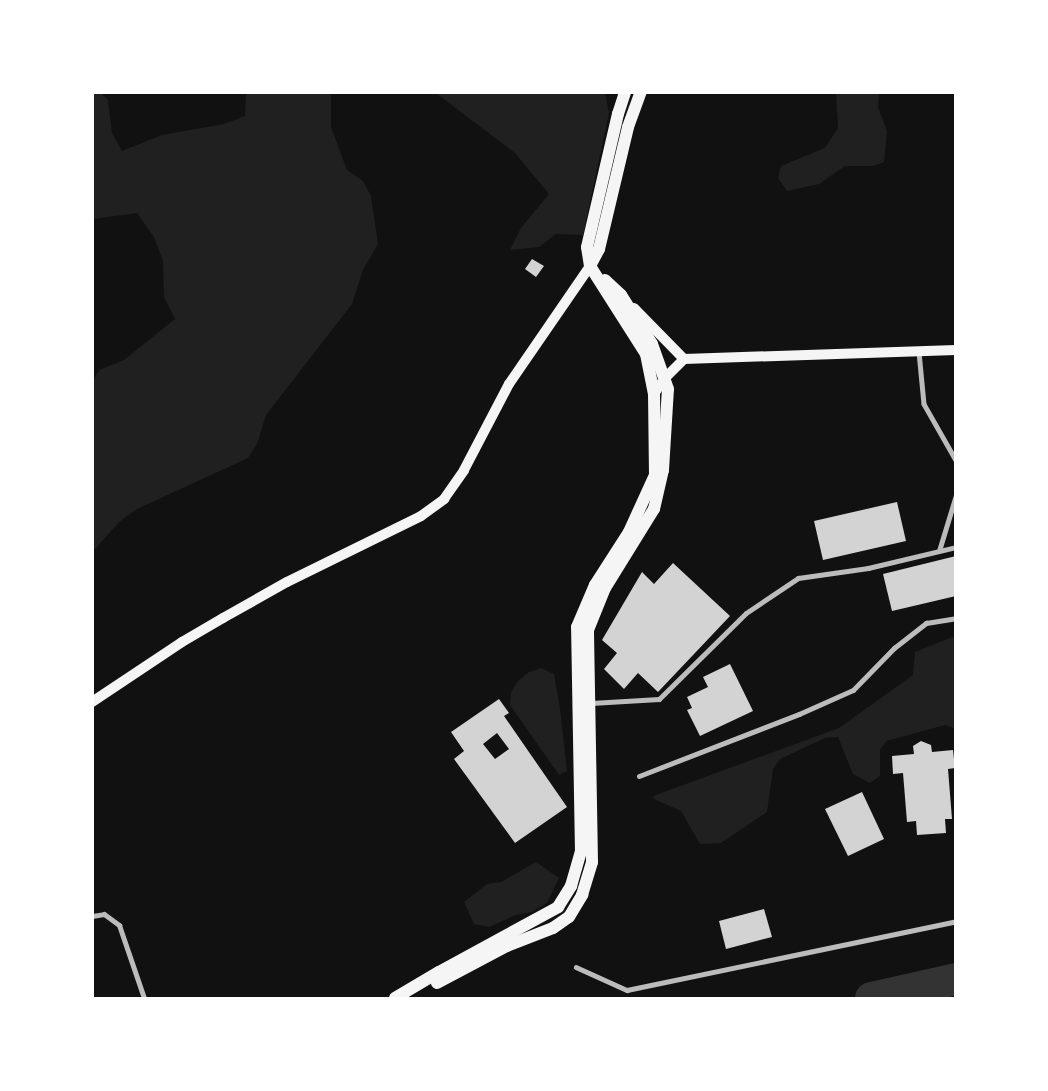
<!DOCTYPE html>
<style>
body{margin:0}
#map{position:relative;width:1048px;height:1091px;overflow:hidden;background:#111;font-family:Montserrat,sans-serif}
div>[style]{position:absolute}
.green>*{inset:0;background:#202020}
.river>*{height:32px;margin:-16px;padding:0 16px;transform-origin:16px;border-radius:16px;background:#333}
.building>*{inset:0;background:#d3d3d3}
.pedestrian>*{height:4.5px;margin:-2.25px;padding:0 2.25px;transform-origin:2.25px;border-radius:2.25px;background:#bcbcbc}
.minor>*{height:5px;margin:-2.5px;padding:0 2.5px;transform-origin:2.5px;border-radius:2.5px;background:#bcbcbc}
.secondary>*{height:10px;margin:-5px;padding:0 5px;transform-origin:5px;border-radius:5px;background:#f5f5f5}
.primary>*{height:12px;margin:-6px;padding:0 6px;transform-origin:6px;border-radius:6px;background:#f5f5f5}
span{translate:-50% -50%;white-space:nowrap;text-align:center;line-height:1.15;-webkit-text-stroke:4px #fff;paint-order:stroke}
.frame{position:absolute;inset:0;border:94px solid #fff;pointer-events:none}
</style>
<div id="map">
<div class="green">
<div style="clip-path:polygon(95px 93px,101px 93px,108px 100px,112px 133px,122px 151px,162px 135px,224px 124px,245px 116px,246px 93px,331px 93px,331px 127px,347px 170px,363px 181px,371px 196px,378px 244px,363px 270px,352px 304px,266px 415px,257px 444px,248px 458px,137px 509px,119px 522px,95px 549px,93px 549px,93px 380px,99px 370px,124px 360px,175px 319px,164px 297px,163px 261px,154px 237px,137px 213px,93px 219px,92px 95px)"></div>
<div style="clip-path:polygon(436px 93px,605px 93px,609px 113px,583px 235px,556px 234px,539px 247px,510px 250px,521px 228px,549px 194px,515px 153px)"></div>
<div style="clip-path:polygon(836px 93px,879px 93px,878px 107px,887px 131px,884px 162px,873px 166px,845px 166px,819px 184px,787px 191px,778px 178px,781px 166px,825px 148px,838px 128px)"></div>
<div style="clip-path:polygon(955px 636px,955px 732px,954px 728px,945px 725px,886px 741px,880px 750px,880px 776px,870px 783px,853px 774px,838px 737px,825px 738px,780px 759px,773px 769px,767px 812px,721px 843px,700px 844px,681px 811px,654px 799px,653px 796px,839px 728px,913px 675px,915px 652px)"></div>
<div style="clip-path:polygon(541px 668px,554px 674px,560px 709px,567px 771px,559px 775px,510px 705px,511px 692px,518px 681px,529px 672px)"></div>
<div style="clip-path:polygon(536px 862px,559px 878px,547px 903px,531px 912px,516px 915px,489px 927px,474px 924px,464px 902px,487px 884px,501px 882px)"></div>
</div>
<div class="river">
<div style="left:871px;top:998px;width:87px;rotate:-12.6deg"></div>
</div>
<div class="building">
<div style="clip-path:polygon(532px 259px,544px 266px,536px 277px,525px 269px)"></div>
<div style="clip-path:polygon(897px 502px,906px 541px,823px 560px,814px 521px)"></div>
<div style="clip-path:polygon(956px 556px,956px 596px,892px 611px,883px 574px)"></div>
<div style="clip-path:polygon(673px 563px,730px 616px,658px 692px,638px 673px,624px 689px,604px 669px,617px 653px,602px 640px,642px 572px,654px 584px)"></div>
<div style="clip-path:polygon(730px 664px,753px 711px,700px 736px,687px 710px,692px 708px,687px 697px,708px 687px,703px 677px)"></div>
<div style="clip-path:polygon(evenodd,499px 699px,509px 713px,504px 716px,567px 807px,515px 843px,454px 759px,464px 751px,451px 732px,499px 699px,497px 733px,509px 749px,495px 759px,483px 744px,497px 733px)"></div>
<div style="clip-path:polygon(921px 741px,931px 745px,932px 752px,953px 750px,955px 768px,948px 769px,952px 819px,945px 819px,946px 833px,917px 835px,916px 821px,907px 822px,903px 773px,893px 774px,892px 756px,914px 754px,913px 746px)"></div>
<div style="clip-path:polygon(862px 792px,884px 839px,848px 856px,825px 809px)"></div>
<div style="clip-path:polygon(764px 909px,772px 937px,726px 949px,719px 921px)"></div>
</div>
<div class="pedestrian">
<div style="left:919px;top:352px;width:52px;rotate:84.5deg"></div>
<div style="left:924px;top:404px;width:64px;rotate:60.3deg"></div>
<div style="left:939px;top:551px;width:59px;rotate:-73.1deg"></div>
<div style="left:576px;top:967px;width:56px;rotate:24.3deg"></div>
<div style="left:627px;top:990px;width:336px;rotate:-11.8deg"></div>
</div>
<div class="minor">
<div style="left:591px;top:703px;width:68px;rotate:-3.4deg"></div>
<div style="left:659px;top:699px;width:122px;rotate:-44.7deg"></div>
<div style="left:746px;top:613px;width:63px;rotate:-33.9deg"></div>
<div style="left:798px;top:578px;width:71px;rotate:-8.1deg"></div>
<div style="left:868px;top:568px;width:90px;rotate:-13.4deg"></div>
<div style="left:639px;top:776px;width:172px;rotate:-21.2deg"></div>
<div style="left:799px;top:714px;width:59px;rotate:-24deg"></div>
<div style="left:853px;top:690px;width:59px;rotate:-45.7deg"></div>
<div style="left:894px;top:648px;width:41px;rotate:-38deg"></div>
<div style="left:926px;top:623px;width:30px;rotate:-9deg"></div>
<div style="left:92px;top:916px;width:12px;rotate:-9deg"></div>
<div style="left:104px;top:914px;width:19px;rotate:36deg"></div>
<div style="left:119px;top:925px;width:77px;rotate:71.1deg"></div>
</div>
<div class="secondary">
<div style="left:634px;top:308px;width:71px;rotate:45.6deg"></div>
<div style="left:654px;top:394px;width:18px;rotate:-56deg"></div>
<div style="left:664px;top:379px;width:28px;rotate:-45deg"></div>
<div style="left:684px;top:359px;width:272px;rotate:-1.9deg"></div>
<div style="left:92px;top:702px;width:108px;rotate:-33.7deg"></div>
<div style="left:182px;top:642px;width:48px;rotate:-30.3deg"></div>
<div style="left:223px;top:618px;width:73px;rotate:-29.4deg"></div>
<div style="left:287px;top:582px;width:149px;rotate:-26.2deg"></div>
<div style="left:421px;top:516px;width:29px;rotate:-36deg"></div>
<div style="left:444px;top:499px;width:35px;rotate:-55deg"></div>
<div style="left:464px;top:470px;width:97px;rotate:-62.4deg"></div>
<div style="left:509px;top:384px;width:143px;rotate:-55.5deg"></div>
</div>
<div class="primary">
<div style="left:590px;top:266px;width:19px;rotate:-62deg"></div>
<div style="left:599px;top:249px;width:125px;rotate:-76.6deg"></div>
<div style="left:628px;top:127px;width:37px;rotate:-70deg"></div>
<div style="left:437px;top:983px;width:79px;rotate:-27.9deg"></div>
<div style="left:507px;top:946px;width:49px;rotate:-21.4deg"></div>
<div style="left:553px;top:928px;width:19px;rotate:-35deg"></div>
<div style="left:569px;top:917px;width:26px;rotate:-59deg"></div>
<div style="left:582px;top:895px;width:34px;rotate:-73deg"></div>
<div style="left:592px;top:862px;width:232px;rotate:-91deg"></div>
<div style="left:588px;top:630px;width:45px;rotate:-68deg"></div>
<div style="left:605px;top:588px;width:93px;rotate:-58.2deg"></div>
<div style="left:654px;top:509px;width:40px;rotate:-77deg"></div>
<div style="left:663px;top:470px;width:81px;rotate:-86.5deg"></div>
<div style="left:668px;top:389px;width:48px;rotate:-109.6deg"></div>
<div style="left:652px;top:344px;width:58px;rotate:-122.3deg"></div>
<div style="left:621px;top:295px;width:22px;rotate:-137deg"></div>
<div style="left:395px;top:998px;width:51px;rotate:-30.6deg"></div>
<div style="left:439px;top:972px;width:136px;rotate:-28.6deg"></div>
<div style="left:558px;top:907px;width:25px;rotate:-58deg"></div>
<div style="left:571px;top:886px;width:35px;rotate:-74deg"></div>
<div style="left:581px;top:852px;width:225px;rotate:-91deg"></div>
<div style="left:577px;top:627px;width:46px;rotate:-66.8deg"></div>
<div style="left:595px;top:585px;width:63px;rotate:-57.3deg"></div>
<div style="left:629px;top:532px;width:63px;rotate:-65.5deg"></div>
<div style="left:655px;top:475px;width:81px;rotate:-90.7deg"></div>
<div style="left:654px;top:394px;width:41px;rotate:-101.3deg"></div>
<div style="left:646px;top:354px;width:104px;rotate:-122.5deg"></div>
<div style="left:590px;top:266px;width:19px;rotate:-99deg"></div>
<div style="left:587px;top:247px;width:137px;rotate:-76.9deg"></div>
<div style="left:618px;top:114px;width:23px;rotate:-72deg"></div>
</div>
<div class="frame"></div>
</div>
